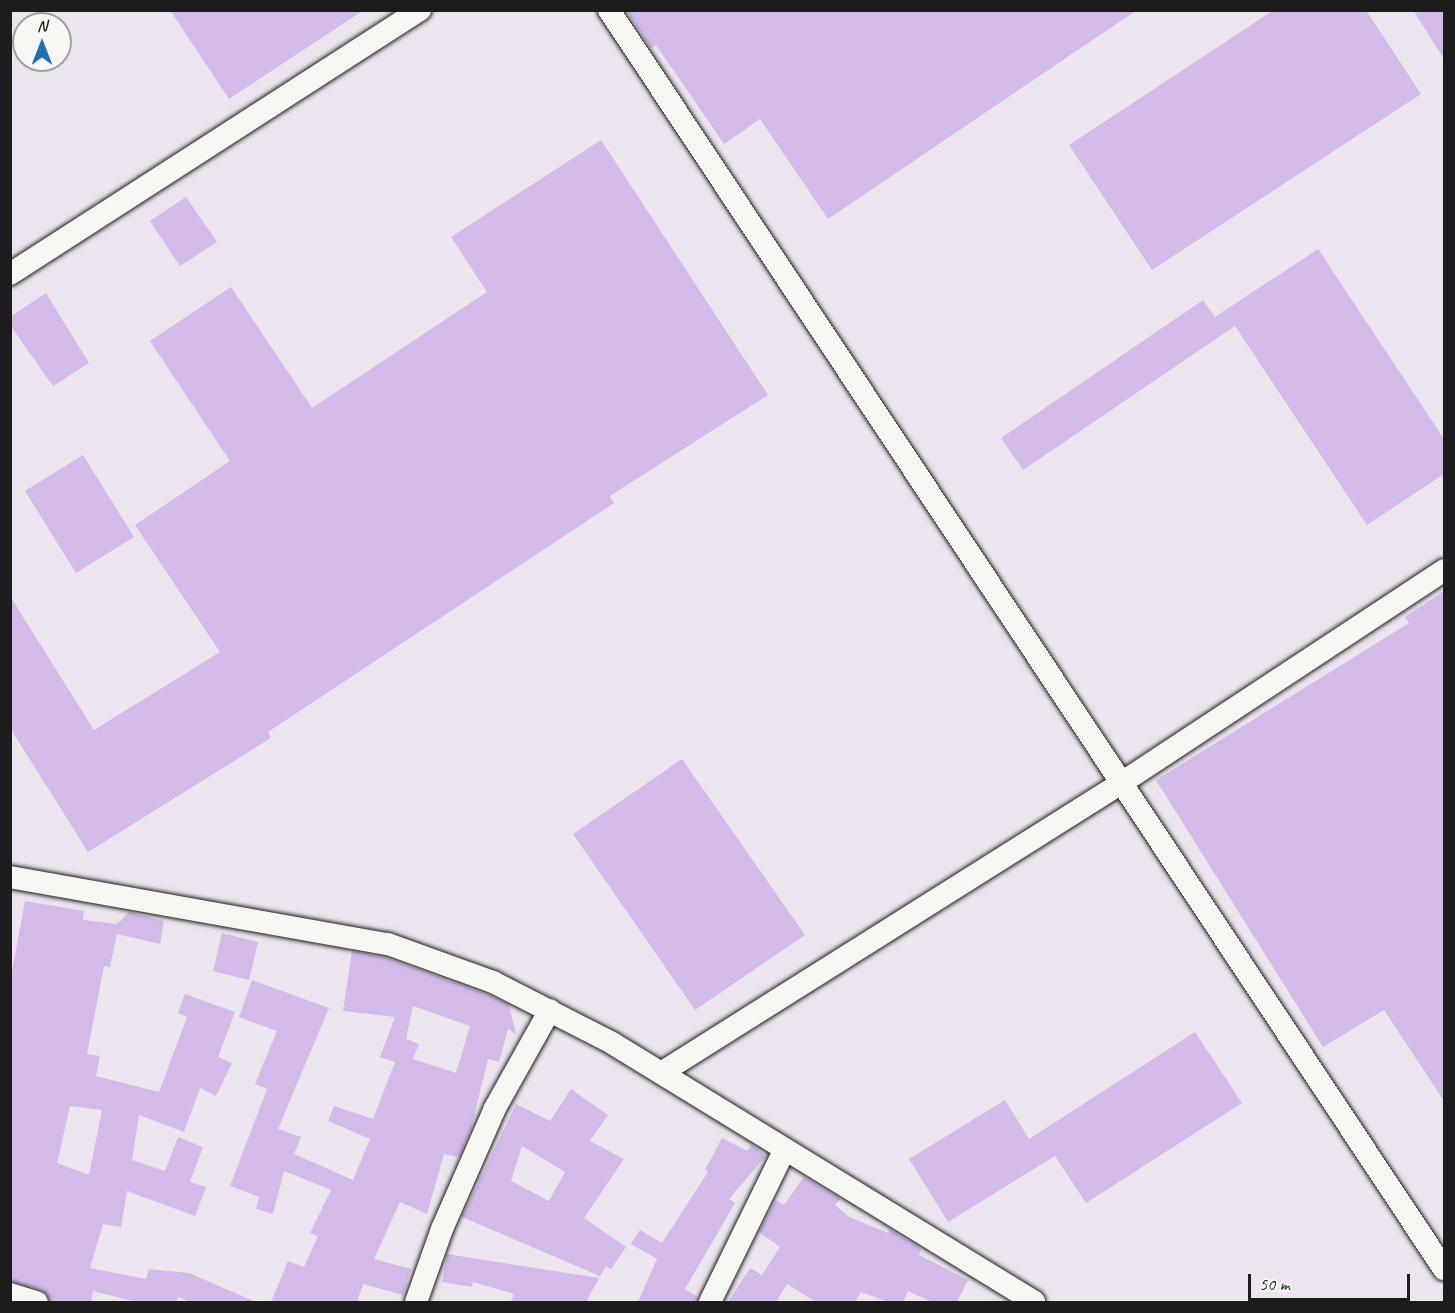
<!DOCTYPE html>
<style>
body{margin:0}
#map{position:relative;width:1455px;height:1313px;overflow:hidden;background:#f6f6f2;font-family:Caveat,sans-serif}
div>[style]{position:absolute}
.built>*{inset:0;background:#ece4ef}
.building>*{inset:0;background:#d4bae9}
.roads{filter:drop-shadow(0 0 2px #1c1c1c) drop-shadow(0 0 2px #1c1c1c)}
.minor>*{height:22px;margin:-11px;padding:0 11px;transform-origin:11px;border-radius:11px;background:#f6f6f2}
span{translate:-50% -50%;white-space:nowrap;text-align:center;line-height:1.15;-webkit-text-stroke:5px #f6f6f2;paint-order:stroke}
.frame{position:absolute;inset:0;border:12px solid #1c1c1c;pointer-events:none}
.north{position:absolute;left:12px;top:12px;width:60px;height:60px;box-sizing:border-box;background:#f6f6f2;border:2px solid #9f9f9c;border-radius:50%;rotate:0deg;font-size:16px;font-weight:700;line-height:24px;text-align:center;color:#1c1c1c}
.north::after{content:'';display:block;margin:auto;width:21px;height:27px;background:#1f6fb2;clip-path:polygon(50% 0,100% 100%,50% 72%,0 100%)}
.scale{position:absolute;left:1248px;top:1274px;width:162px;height:27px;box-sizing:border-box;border:3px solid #1c1c1c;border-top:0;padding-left:8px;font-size:18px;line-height:21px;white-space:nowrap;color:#1c1c1c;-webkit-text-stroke:4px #f6f6f2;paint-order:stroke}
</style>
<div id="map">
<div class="built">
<div style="clip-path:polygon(evenodd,11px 11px,1444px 11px,1444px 1302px,11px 1302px,11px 11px,24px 24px,60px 24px,60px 60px,24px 60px,24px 24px)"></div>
</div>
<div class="building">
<div style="clip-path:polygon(170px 10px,364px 10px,229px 99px)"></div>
<div style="clip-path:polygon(626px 10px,1137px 10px,828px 219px,760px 119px,724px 144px,656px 45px,651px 48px)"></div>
<div style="clip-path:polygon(1274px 10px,1366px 10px,1421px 94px,1152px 270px,1069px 145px)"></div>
<div style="clip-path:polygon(1413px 10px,1444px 10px,1444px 59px)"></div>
<div style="clip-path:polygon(601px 140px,768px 395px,610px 496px,614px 503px,268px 732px,271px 738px,88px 852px,10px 728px,10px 596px,94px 730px,220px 652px,135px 525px,230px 461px,150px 341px,231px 287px,312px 408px,487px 292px,451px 237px)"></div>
<div style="clip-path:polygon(186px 197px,217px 242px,180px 266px,150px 221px)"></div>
<div style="clip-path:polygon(1318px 249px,1444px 439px,1444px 474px,1367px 525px,1235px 326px,1023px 470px,1001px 438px,1203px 300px,1215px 317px)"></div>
<div style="clip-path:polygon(46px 293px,89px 363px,53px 386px,10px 325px,10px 317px)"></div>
<div style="clip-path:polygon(83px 455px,134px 537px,76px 573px,25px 491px)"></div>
<div style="clip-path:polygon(1444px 591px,1444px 1101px,1384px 1010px,1323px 1047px,1156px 780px,1409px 623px,1405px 617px)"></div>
<div style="clip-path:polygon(682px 759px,805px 935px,695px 1010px,573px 834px)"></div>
<div style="clip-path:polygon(evenodd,25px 901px,84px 911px,83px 920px,117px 924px,129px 912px,164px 921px,160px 944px,117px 934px,110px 967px,104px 966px,87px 1054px,100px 1056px,96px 1076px,159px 1092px,187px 1017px,178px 1013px,185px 994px,235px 1012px,218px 1057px,232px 1063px,216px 1096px,200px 1088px,184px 1132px,139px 1115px,132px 1160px,165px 1171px,178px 1137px,203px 1147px,190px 1182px,206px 1187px,195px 1216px,127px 1191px,121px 1227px,103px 1224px,90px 1268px,146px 1279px,149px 1269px,189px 1273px,256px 1302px,190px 1302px,178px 1297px,176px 1302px,137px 1302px,93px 1291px,91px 1302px,50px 1302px,41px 1289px,10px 1281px,10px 982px,25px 901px,70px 1106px,102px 1110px,89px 1175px,57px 1163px,70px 1106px)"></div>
<div style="clip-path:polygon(222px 933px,258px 942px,249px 980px,213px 971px)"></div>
<div style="clip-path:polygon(evenodd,352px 951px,384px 957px,491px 996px,509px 1005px,516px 1034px,508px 1029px,499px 1062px,488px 1059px,471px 1129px,459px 1157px,444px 1154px,427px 1214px,400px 1202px,374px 1259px,411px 1269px,403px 1295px,363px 1284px,357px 1302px,271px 1302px,288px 1261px,304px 1267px,318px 1236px,310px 1233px,331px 1190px,284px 1171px,273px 1214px,256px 1209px,259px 1197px,230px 1186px,267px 1089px,255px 1084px,277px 1031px,239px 1017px,252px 980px,329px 1008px,278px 1129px,301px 1137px,294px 1154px,353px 1180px,370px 1139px,328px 1121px,334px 1106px,373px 1119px,395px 1062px,380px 1057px,395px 1017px,343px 1011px,352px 951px,413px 1006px,470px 1026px,456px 1073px,413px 1059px,419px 1044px,406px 1039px,413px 1006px)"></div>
<div style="clip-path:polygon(1195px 1032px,1242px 1103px,1086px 1203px,1055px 1156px,948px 1222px,909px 1159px,1005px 1100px,1029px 1139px)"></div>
<div style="clip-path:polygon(evenodd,571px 1089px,608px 1115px,590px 1141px,624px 1159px,584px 1218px,626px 1247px,611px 1269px,606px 1266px,600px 1276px,462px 1217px,516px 1104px,550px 1121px,571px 1089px,522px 1146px,565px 1172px,549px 1201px,511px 1181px,522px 1146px)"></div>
<div style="clip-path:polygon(722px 1138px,747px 1151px,752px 1145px,766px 1156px,729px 1199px,735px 1203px,685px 1289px,698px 1297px,697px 1302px,638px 1302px,657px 1259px,631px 1244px,640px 1230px,662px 1243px,708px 1172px,705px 1170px)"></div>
<div style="clip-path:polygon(804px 1177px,840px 1199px,835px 1205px,849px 1217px,888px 1233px,889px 1229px,921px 1249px,919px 1255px,968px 1280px,957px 1302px,932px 1302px,908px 1291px,903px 1302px,888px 1302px,861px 1292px,855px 1302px,816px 1302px,787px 1284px,776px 1302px,728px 1302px,750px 1268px,762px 1275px,780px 1247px,759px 1232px,776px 1200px,784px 1205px)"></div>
<div style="clip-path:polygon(447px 1254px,599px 1278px,586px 1302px,511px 1302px,514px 1294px,473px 1282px,472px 1287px,442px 1282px)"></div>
</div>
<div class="roads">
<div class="minor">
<div style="left:609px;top:10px;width:1511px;rotate:56.45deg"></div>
<div style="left:10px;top:274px;width:488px;rotate:-32.8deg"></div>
<div style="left:10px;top:877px;width:384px;rotate:10.1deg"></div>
<div style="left:388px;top:944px;width:112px;rotate:19.9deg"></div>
<div style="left:493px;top:982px;width:134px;rotate:27.1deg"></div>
<div style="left:612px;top:1043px;width:495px;rotate:31.5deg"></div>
<div style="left:661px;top:1073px;width:546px;rotate:-32.21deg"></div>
<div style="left:1123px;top:782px;width:385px;rotate:-33.4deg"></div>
<div style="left:10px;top:1294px;width:28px;rotate:17deg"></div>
<div style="left:416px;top:1302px;width:77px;rotate:-70.4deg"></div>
<div style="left:442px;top:1229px;width:132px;rotate:-66.3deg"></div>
<div style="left:495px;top:1108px;width:112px;rotate:-60.7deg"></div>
<div style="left:710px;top:1302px;width:170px;rotate:-63.9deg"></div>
</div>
</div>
<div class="frame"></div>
<div class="north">N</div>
<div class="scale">50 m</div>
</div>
